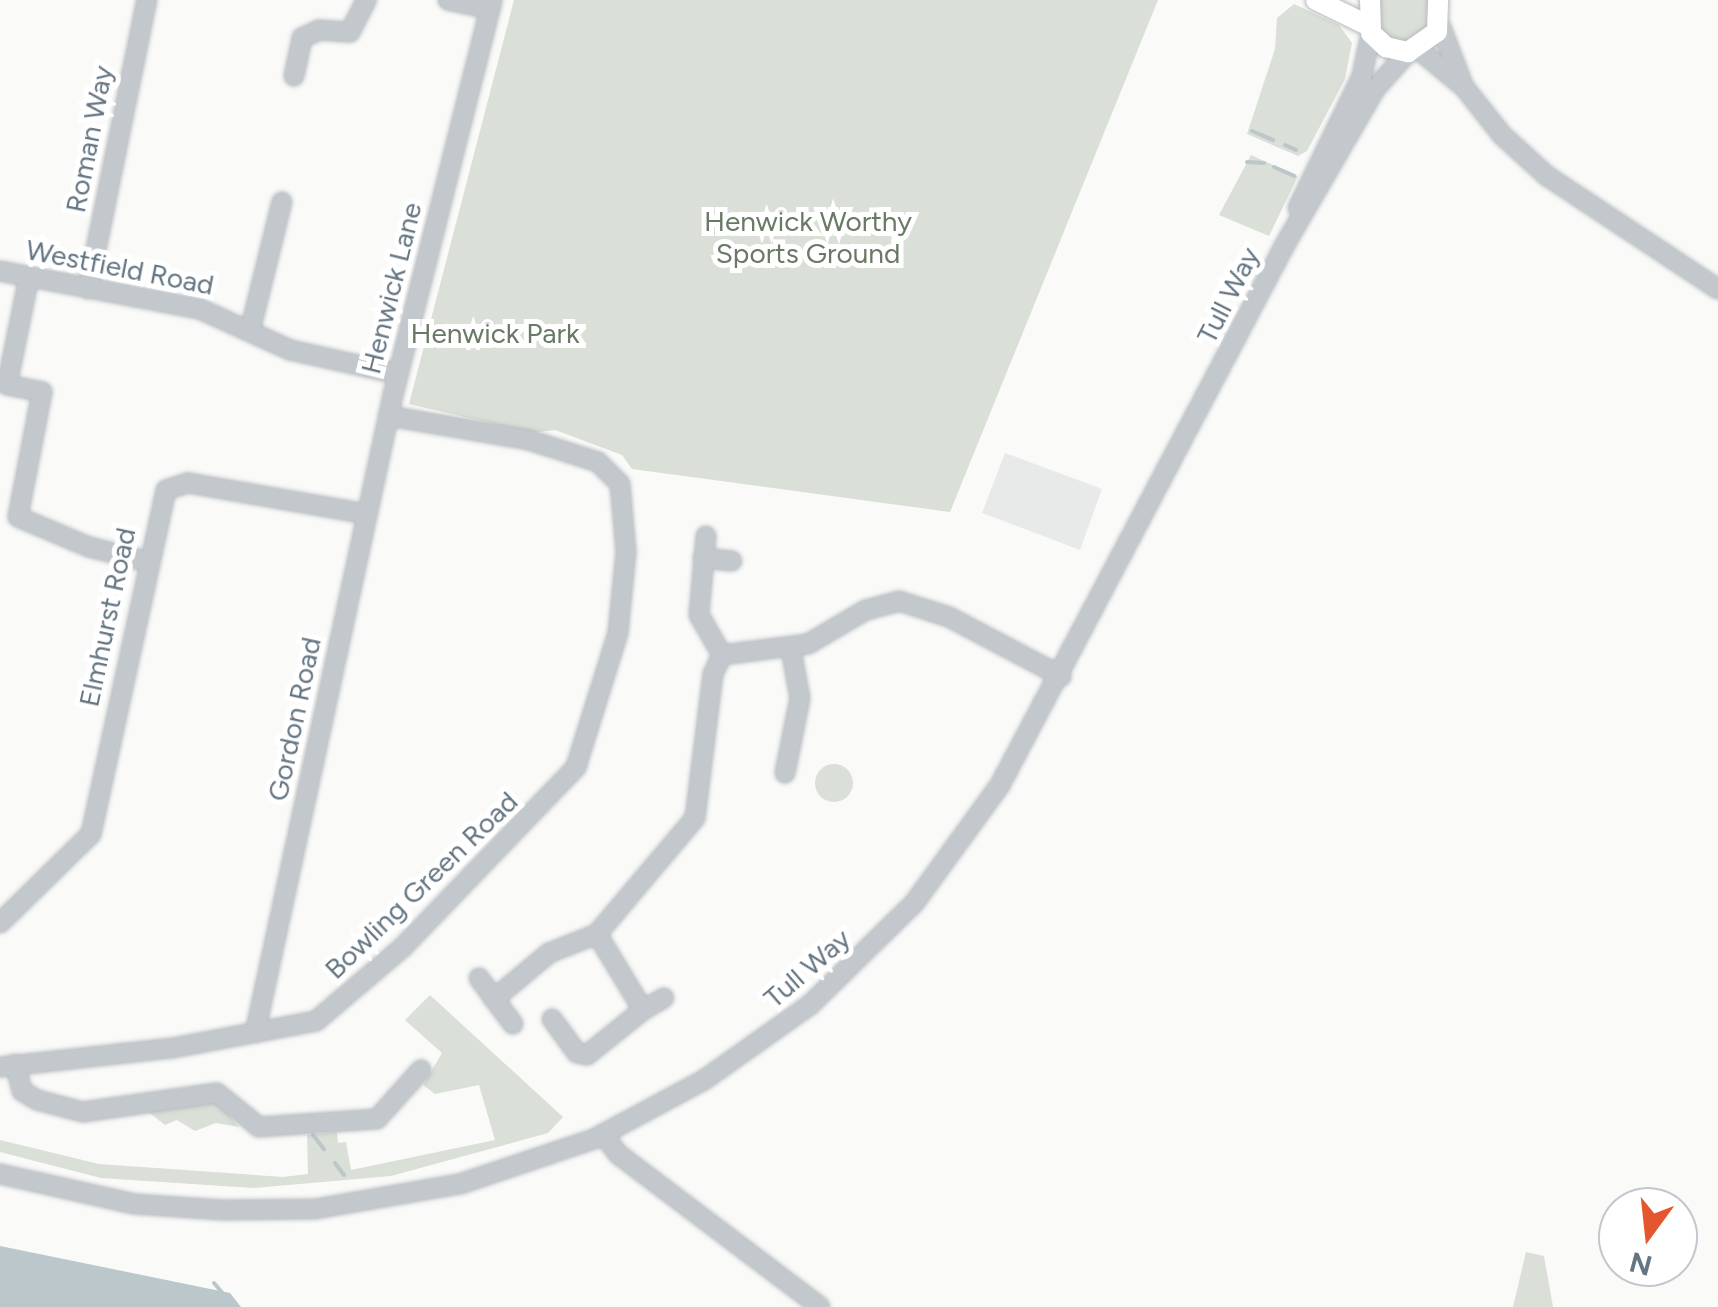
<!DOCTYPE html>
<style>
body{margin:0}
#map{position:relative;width:1718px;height:1307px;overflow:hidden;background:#fafaf8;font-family:Figtree,sans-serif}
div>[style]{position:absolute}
.built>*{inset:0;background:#e8e9e9}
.green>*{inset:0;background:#dadfd7}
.round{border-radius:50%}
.water>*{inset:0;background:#bbc7cb}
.stream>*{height:4px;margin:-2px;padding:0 2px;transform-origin:2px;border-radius:2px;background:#bbc7cb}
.roads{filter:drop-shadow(0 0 2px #b5babe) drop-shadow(0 0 2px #b5babe)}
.minor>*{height:18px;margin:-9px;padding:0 9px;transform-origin:9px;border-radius:9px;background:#c3c8cc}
.major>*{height:20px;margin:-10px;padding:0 10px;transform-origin:10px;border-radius:10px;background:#fff}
span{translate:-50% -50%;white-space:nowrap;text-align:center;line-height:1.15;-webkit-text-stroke:10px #fff;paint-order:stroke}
.street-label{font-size:28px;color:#657683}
.park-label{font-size:28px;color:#687a64}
.north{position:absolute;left:1598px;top:1187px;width:100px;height:100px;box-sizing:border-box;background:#fff;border:2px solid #c1c8cd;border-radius:50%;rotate:195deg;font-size:28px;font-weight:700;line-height:40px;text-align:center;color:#657683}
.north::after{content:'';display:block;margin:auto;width:35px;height:45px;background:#e4572e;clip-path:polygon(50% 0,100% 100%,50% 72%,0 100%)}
</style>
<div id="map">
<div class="built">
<div style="clip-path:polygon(1005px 453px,1102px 489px,1080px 550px,982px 513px)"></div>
</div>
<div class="green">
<div style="clip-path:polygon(514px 0,1158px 0,950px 512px,632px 469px,622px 455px,555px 430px,532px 433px,409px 404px)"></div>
<div style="clip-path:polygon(1380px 0,1429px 0,1431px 26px,1411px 43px,1392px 41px,1379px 27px)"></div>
<div style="clip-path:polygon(1294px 4px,1339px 25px,1352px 43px,1345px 79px,1307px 151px,1298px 156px,1247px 134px,1275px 49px,1277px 18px)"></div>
<div style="clip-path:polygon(1251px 155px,1298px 176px,1269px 236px,1219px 215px)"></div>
<div class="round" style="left:815px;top:764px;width:38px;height:38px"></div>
<div style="clip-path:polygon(430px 995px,563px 1117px,548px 1133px,391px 1176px,253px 1188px,101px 1178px,0 1152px,0 1140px,99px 1164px,283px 1177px,308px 1174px,307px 1135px,337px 1132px,338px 1143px,346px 1142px,351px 1170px,495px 1140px,479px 1085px,435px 1094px,423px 1085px,442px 1053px,405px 1020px)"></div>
<div style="clip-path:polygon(215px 1099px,239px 1127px,216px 1123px,195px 1131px,177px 1120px,165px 1125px,143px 1108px)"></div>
<div style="clip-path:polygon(1526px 1252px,1544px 1256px,1553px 1307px,1513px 1307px)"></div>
</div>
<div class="water">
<div style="clip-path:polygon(0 1246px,230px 1293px,241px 1307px,0 1307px)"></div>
</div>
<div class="stream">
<div style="left:1252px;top:131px;width:23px;rotate:23deg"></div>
<div style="left:1285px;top:145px;width:12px;rotate:24deg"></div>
<div style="left:1247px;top:162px;width:17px;rotate:3deg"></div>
<div style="left:1274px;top:167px;width:22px;rotate:24deg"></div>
<div style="left:313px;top:1135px;width:18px;rotate:52deg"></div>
<div style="left:335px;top:1163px;width:15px;rotate:53deg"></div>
<div style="left:214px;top:1283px;width:16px;rotate:50deg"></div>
</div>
<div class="roads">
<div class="minor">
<div style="left:448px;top:0;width:43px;rotate:12.1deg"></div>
<div style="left:1440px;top:25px;width:61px;rotate:68.9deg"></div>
<div style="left:1418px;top:49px;width:60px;rotate:39.6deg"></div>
<div style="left:1464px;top:87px;width:61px;rotate:51.6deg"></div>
<div style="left:1502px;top:135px;width:61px;rotate:42.3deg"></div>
<div style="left:1547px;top:176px;width:205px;rotate:33.5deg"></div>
<div style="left:294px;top:76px;width:39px;rotate:-78deg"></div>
<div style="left:302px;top:38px;width:19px;rotate:-25deg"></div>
<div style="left:319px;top:30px;width:31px;rotate:4deg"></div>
<div style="left:350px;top:32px;width:36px;rotate:-63deg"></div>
<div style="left:1298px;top:208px;width:147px;rotate:-64.1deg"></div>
<div style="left:1362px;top:76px;width:44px;rotate:-78.2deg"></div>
<div style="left:0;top:271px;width:204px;rotate:10.8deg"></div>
<div style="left:200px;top:309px;width:99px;rotate:24.5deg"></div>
<div style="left:290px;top:350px;width:111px;rotate:12.5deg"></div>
<div style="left:29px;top:277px;width:110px;rotate:101.5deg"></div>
<div style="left:7px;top:385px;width:36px;rotate:11deg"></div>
<div style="left:42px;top:392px;width:127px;rotate:100.9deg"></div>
<div style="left:18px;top:517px;width:77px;rotate:22.9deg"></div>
<div style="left:89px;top:547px;width:58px;rotate:14deg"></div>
<div style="left:88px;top:289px;width:295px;rotate:-78.5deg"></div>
<div style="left:250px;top:331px;width:133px;rotate:-76.1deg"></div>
<div style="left:706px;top:536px;width:79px;rotate:95.1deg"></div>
<div style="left:699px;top:615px;width:46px;rotate:60.1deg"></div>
<div style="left:703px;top:558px;width:29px;rotate:6deg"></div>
<div style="left:785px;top:773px;width:76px;rotate:-78.7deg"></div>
<div style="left:800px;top:698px;width:50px;rotate:-100.4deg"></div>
<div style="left:0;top:923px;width:127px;rotate:-44.4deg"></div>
<div style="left:91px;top:834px;width:352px;rotate:-77.7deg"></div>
<div style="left:166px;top:490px;width:23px;rotate:-18deg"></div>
<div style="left:188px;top:483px;width:182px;rotate:9.8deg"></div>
<div style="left:597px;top:934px;width:89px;rotate:58.8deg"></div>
<div style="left:643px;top:1010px;width:24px;rotate:-30deg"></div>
<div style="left:479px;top:978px;width:26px;rotate:54deg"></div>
<div style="left:552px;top:1019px;width:42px;rotate:53.7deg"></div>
<div style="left:577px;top:1053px;width:10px;rotate:11deg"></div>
<div style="left:587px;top:1055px;width:72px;rotate:-38.8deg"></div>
<div style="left:513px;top:1024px;width:31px;rotate:-127deg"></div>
<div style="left:494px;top:999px;width:72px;rotate:-39.9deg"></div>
<div style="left:549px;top:953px;width:52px;rotate:-21.6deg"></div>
<div style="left:597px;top:934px;width:152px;rotate:-49.8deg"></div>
<div style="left:695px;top:818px;width:145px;rotate:-82.9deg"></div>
<div style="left:713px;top:674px;width:21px;rotate:-65deg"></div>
<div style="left:722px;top:655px;width:87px;rotate:-7.3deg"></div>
<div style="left:808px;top:644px;width:67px;rotate:-30.4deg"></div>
<div style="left:866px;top:610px;width:34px;rotate:-15deg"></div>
<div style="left:899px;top:601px;width:52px;rotate:17.7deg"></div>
<div style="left:949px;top:617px;width:127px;rotate:27.8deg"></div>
<div style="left:255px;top:1033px;width:653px;rotate:-77.79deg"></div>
<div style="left:393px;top:395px;width:407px;rotate:-75.9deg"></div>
<div style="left:15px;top:1064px;width:28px;rotate:75deg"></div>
<div style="left:22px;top:1091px;width:17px;rotate:31deg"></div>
<div style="left:37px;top:1100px;width:48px;rotate:14.6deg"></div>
<div style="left:83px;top:1112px;width:135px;rotate:-8.1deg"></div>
<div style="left:217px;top:1093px;width:54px;rotate:39deg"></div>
<div style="left:259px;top:1127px;width:118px;rotate:-3.9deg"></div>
<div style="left:377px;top:1119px;width:66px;rotate:-48.1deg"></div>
<div style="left:0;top:1067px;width:174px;rotate:-6.3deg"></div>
<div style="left:173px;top:1048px;width:146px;rotate:-10.7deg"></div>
<div style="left:316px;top:1021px;width:114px;rotate:-40.4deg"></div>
<div style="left:403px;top:947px;width:250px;rotate:-46.1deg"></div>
<div style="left:576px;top:767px;width:140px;rotate:-72.6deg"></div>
<div style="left:618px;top:633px;width:81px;rotate:-84.4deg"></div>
<div style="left:626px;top:552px;width:68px;rotate:-95deg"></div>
<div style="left:620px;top:484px;width:31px;rotate:-135deg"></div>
<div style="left:598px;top:462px;width:72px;rotate:-162.3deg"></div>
<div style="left:529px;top:440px;width:143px;rotate:-170.3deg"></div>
<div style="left:603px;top:1134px;width:25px;rotate:53deg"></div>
<div style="left:618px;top:1154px;width:253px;rotate:37.1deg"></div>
<div style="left:0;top:1174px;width:137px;rotate:12.6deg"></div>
<div style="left:134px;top:1204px;width:89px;rotate:3.9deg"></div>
<div style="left:223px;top:1210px;width:92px;rotate:-0.6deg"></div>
<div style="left:315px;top:1209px;width:147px;rotate:-9.8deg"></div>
<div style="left:460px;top:1184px;width:141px;rotate:-18.6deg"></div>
<div style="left:594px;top:1139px;width:125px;rotate:-28.2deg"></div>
<div style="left:704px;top:1080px;width:130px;rotate:-35.3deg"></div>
<div style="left:810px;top:1005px;width:147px;rotate:-44.4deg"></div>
<div style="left:915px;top:902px;width:145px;rotate:-54deg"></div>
<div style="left:1000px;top:785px;width:615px;rotate:-62.19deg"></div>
<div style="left:1287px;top:241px;width:176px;rotate:-59.9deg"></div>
<div style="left:1375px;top:89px;width:50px;rotate:-48.3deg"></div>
</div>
<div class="major">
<div style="left:1316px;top:0;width:57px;rotate:26.1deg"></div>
<div style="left:1370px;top:0;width:33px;rotate:88deg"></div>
<div style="left:1371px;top:33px;width:21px;rotate:43deg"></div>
<div style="left:1386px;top:47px;width:23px;rotate:13deg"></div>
<div style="left:1408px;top:52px;width:35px;rotate:-35deg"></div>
<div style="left:1437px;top:32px;width:32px;rotate:-88deg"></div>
</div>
</div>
<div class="street-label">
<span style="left:89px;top:139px;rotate:-79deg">Roman Way</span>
<span style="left:120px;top:267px;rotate:11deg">Westfield Road</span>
<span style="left:391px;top:288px;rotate:-76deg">Henwick Lane</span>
<span style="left:1228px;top:295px;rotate:-63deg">Tull Way</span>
<span style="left:107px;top:617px;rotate:-78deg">Elmhurst Road</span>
<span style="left:294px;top:719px;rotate:-78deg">Gordon Road</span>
<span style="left:421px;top:885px;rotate:-44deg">Bowling Green Road</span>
<span style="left:807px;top:968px;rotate:-41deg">Tull Way</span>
</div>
<div class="park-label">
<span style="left:808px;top:237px">Henwick Worthy<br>Sports Ground</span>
<span style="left:495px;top:333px">Henwick Park</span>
</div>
<div class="north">N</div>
</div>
